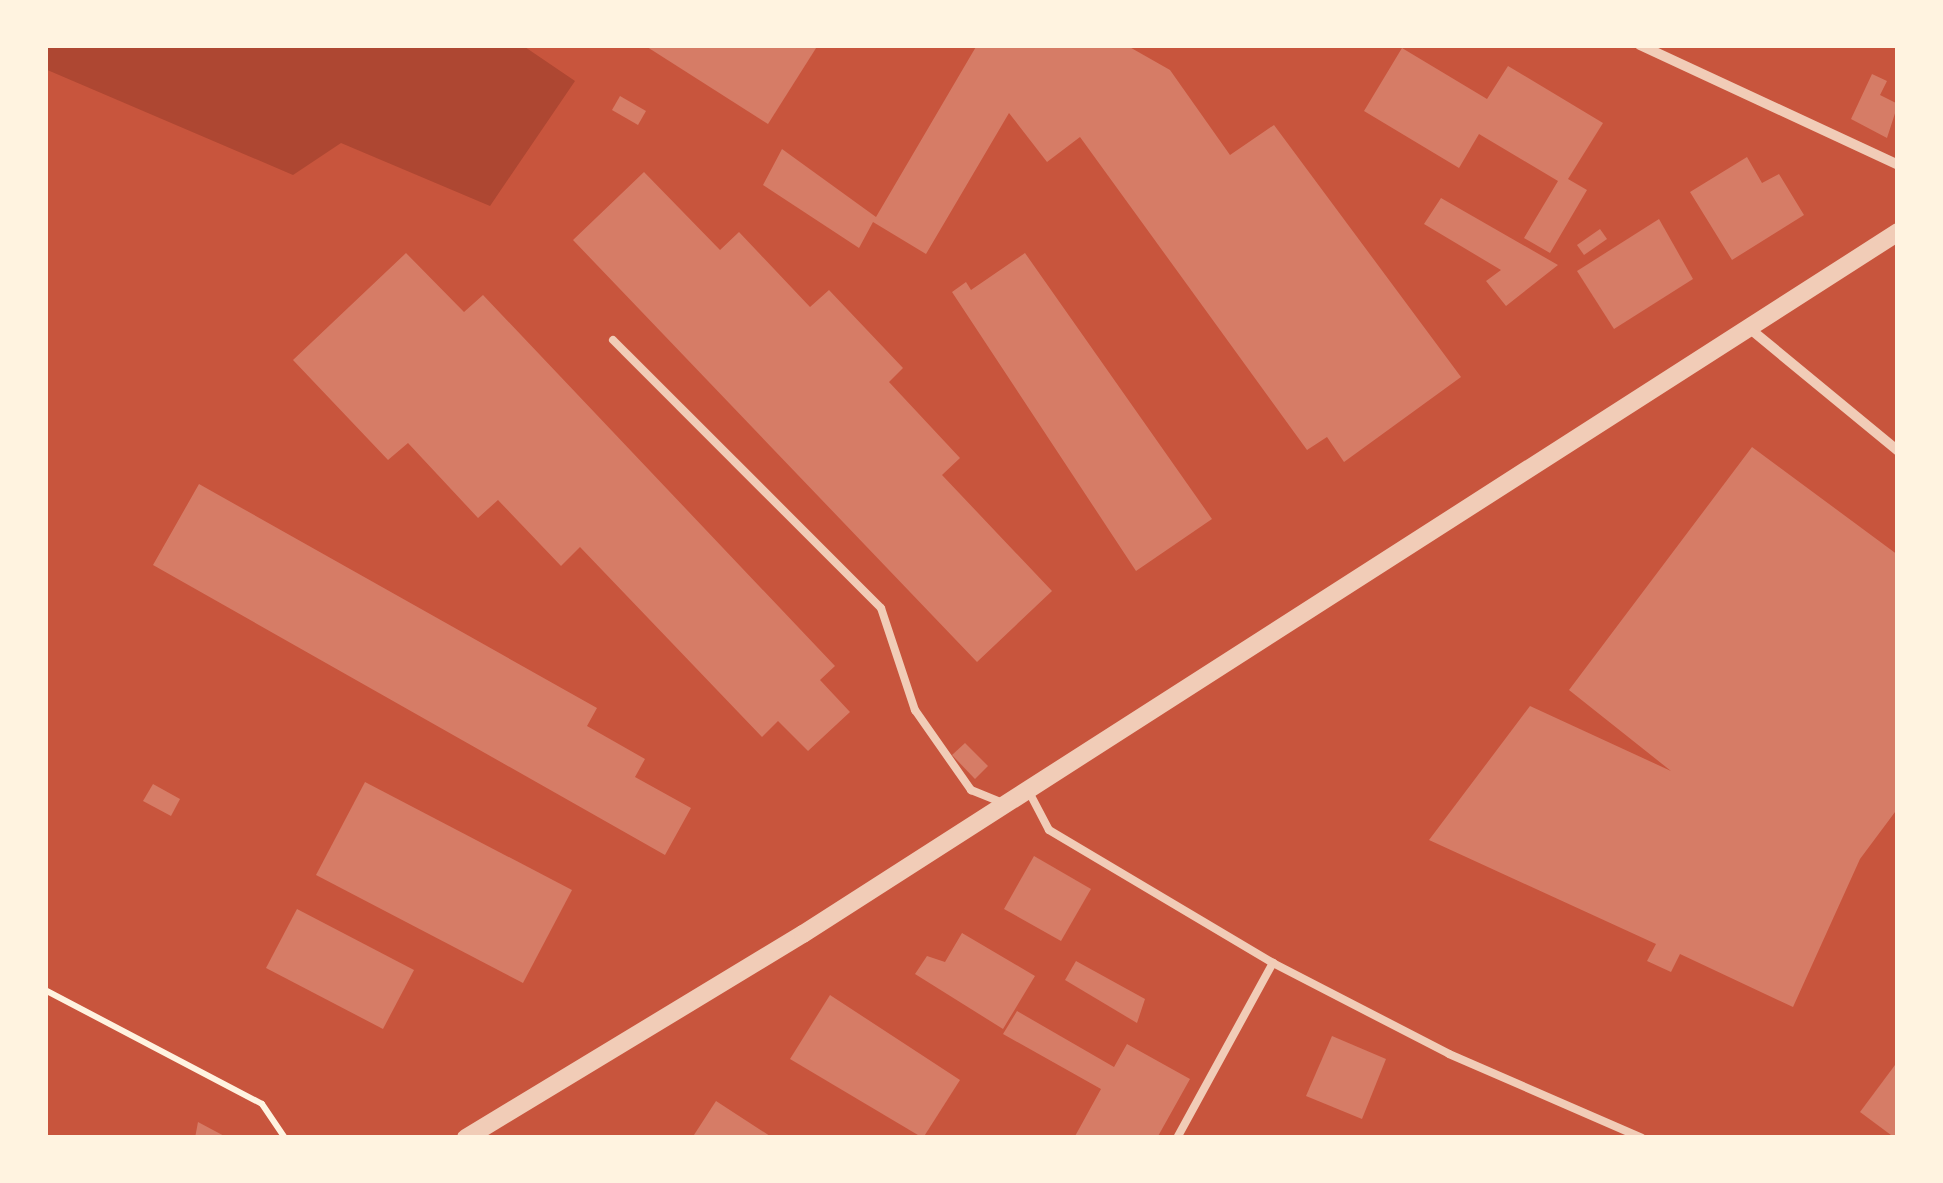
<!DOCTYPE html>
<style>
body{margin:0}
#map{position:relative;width:1943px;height:1183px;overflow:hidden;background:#c8553d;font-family:"Work Sans",sans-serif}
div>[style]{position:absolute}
.green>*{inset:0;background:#ae4732}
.building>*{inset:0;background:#d67c66}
.path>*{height:6px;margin:-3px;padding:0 3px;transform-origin:3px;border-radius:3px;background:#fff3e0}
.service>*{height:8px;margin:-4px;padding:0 4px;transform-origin:4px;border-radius:4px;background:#f1ccb7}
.minor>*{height:10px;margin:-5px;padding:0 5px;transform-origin:5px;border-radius:5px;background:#f1ccb7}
.tertiary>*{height:18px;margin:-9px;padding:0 9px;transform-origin:9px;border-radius:9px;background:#f1ccb7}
span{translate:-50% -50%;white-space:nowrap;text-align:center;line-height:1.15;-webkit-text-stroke:8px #fff3e0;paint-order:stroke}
.frame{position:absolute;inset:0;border:48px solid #fff3e0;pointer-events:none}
</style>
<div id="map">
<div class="green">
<div style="clip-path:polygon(45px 45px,522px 45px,575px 81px,490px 206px,341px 143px,293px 175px,45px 69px)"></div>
</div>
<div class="building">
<div style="clip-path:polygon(644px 45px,818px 45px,768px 124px)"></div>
<div style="clip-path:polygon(977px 45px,1126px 45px,1170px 70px,1230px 155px,1274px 125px,1461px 377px,1344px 462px,1327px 437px,1307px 450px,1080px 137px,1047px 162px,1009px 113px,926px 254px,873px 222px,859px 248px,763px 185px,782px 149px,876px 217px)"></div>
<div style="clip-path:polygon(1402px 48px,1487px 99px,1508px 66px,1603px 123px,1568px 179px,1587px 190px,1550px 253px,1524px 238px,1558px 181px,1479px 134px,1459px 168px,1364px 111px)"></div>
<div style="clip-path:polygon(1872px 74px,1887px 81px,1880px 95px,1898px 104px,1887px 138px,1851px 119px)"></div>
<div style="clip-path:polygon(620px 96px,646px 111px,638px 125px,612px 110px)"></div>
<div style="clip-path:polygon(1747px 157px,1762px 183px,1779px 174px,1804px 215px,1732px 260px,1690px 192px)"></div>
<div style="clip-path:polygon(644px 172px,720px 250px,739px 232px,810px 307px,829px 290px,903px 368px,889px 382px,960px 458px,942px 475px,1052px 591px,977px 662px,573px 240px)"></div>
<div style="clip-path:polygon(1441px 198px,1558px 265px,1506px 306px,1486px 281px,1501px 270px,1424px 224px)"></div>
<div style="clip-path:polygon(1659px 219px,1693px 279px,1614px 329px,1577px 271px)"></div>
<div style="clip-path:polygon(1600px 229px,1607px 239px,1584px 255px,1577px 245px)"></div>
<div style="clip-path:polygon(406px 253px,464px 312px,483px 295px,835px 666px,820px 680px,850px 712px,808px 751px,778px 721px,762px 737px,580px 547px,561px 566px,498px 500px,478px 518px,408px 443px,388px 460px,293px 360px)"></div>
<div style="clip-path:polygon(1025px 253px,1212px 519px,1136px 571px,952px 292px,966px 282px,971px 290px)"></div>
<div style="clip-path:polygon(1752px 447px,1898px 555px,1898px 808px,1860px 859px,1793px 1007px,1680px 954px,1671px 972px,1647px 961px,1656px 944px,1429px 840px,1530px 706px,1671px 771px,1569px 690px)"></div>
<div style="clip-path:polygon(199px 484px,597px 708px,587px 726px,645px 759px,635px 777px,691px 808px,665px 855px,153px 565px)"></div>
<div style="clip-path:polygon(965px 743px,988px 766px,975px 779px,952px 755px)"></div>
<div style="clip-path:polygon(365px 782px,572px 890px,523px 983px,316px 875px)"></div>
<div style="clip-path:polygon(153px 784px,180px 799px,171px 816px,143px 801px)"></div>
<div style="clip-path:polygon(1034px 856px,1091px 889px,1061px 941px,1004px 909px)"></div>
<div style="clip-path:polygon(297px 909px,414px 970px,383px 1029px,266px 968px)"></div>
<div style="clip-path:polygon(962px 933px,1035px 976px,1003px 1029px,915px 974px,927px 956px,945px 962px)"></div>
<div style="clip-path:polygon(1076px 961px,1145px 999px,1137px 1023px,1065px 980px)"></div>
<div style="clip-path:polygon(830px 995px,960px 1080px,923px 1138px,790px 1059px)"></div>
<div style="clip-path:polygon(1017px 1011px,1114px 1067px,1127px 1044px,1190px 1079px,1157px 1138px,1074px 1138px,1101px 1089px,1003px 1034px)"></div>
<div style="clip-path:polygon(1332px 1036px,1386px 1059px,1362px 1119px,1306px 1096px)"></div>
<div style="clip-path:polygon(1898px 1061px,1898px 1138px,1895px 1138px,1860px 1112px)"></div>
<div style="clip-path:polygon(716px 1101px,773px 1138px,692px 1138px)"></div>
<div style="clip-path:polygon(198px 1122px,228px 1138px,195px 1138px)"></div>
</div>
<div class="path">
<div style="left:45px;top:990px;width:245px;rotate:27.7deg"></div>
<div style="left:262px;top:1104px;width:41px;rotate:55.9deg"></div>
</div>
<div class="service">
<div style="left:613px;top:340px;width:379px;rotate:45deg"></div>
<div style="left:881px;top:608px;width:108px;rotate:71.6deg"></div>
<div style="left:915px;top:710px;width:98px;rotate:55deg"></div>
<div style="left:971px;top:790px;width:37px;rotate:22deg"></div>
<div style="left:1028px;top:790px;width:45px;rotate:62.3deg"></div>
<div style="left:1049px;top:830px;width:261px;rotate:30.7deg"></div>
<div style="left:1273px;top:963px;width:198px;rotate:27.3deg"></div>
<div style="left:1449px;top:1054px;width:210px;rotate:23.5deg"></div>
<div style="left:1177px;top:1138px;width:200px;rotate:-61.3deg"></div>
</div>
<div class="minor">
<div style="left:1640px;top:45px;width:285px;rotate:24.9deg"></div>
<div style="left:1749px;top:328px;width:193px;rotate:39.5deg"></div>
</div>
<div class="tertiary">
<div style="left:466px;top:1138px;width:394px;rotate:-31.2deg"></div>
<div style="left:803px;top:934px;width:1301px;rotate:-32.66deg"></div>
</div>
<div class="frame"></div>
</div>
